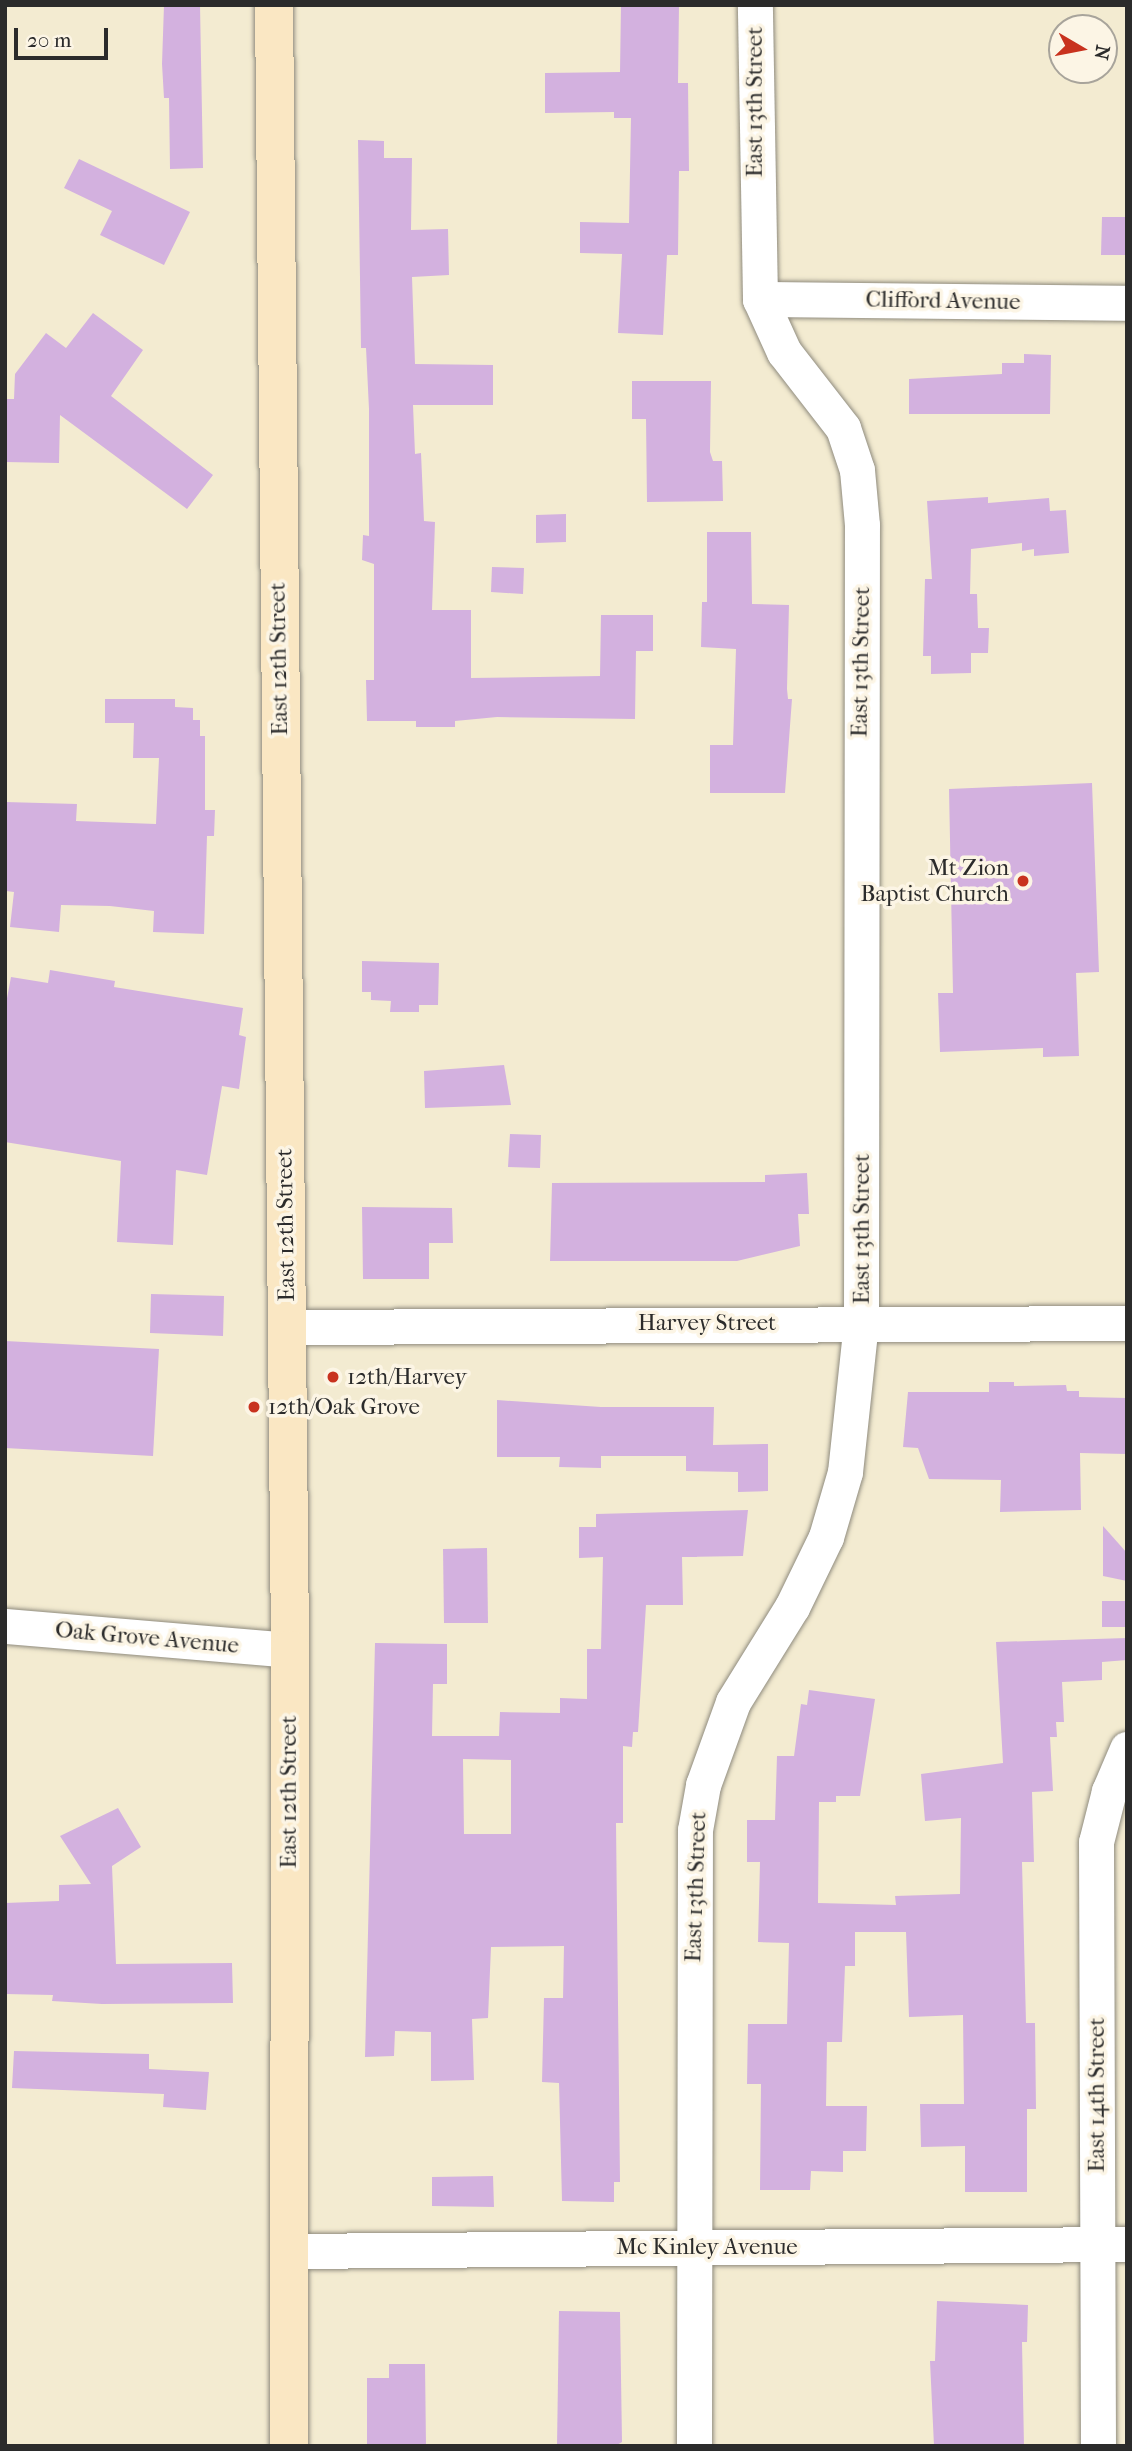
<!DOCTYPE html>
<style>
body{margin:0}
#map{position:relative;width:1132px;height:2451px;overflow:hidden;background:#f3ebd1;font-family:"IM FELL French Canon",serif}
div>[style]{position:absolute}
.building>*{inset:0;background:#d3b1df}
.roads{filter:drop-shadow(0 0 2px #8f8b7e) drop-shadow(0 0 2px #8f8b7e)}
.street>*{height:35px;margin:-17.5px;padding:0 17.5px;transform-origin:17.5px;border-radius:17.5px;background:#fff}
.secondary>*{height:38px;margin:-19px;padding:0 19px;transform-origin:19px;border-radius:19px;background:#fae7c3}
.dots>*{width:19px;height:19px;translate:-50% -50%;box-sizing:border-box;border:4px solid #fcf5e5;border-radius:50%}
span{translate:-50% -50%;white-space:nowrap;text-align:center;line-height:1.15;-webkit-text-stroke:7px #fcf5e5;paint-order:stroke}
.street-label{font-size:23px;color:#2b2b2b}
.poi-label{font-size:23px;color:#2b2b2b}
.right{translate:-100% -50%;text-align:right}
.left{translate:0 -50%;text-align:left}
.frame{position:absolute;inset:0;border:7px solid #2b2b2b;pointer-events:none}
.north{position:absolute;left:1048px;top:14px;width:70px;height:70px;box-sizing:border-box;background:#fcf5e5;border:2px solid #a8a49b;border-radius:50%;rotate:100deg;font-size:19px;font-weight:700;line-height:28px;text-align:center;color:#2b2b2b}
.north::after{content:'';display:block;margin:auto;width:24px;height:32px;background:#c8321e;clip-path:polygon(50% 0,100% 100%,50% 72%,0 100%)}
.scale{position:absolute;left:14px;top:28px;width:94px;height:32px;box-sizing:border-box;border:4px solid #2b2b2b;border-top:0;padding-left:9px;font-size:21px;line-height:24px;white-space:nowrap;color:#2b2b2b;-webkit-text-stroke:5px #fcf5e5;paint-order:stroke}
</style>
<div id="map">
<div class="building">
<div style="clip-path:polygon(164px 5px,200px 5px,203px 168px,170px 169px,169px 98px,164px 98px,162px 64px)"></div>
<div style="clip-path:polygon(621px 5px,679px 5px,678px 83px,688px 83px,689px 171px,679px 171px,678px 255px,667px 255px,663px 335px,618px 333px,622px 254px,580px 253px,580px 222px,629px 223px,631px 118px,614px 118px,614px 112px,545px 113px,545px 73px,620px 72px)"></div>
<div style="clip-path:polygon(358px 140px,384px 141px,384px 158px,412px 158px,411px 230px,448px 229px,449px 275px,412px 277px,415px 364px,493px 365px,493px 405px,413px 405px,415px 454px,421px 453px,424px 521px,435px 522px,432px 610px,471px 610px,471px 678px,600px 676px,601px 615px,653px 615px,653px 651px,636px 651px,635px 719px,497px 717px,455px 721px,455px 727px,416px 727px,416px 721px,367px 721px,366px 680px,374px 680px,374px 564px,362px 560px,363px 535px,369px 536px,369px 409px,366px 348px,361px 348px)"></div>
<div style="clip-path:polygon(79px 159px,190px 212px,164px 265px,100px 235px,112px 211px,64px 188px)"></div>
<div style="clip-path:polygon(1102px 217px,1127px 217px,1127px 255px,1101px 255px)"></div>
<div style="clip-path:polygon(93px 313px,143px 350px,111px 396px,213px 475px,187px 509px,60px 415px,59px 463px,5px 462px,5px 399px,14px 399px,15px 374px,46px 333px,66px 348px)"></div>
<div style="clip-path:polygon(1024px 354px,1051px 355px,1050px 414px,909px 414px,909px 379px,1002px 374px,1002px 363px,1024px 363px)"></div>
<div style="clip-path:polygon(632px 381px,711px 381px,710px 452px,713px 461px,722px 461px,723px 501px,647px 502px,646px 419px,632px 419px)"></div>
<div style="clip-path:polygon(988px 497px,988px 503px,1049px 498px,1050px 511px,1066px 510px,1069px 553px,1034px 556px,1034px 549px,1022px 551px,1022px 543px,971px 549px,970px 594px,977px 594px,978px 628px,989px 628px,988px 653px,971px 653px,971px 673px,931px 674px,931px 656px,923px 656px,925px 579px,932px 579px,927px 501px)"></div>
<div style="clip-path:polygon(566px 514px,566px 542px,536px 543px,536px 515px)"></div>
<div style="clip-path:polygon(707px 532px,751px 532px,752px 604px,789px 605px,787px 689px,788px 699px,792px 699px,785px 793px,710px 793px,710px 745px,733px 745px,736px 649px,701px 647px,702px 602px,707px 602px)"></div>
<div style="clip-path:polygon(492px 567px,524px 568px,523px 594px,491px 592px)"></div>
<div style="clip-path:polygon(105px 699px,175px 699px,175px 707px,193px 708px,193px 720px,200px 720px,200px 736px,205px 736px,205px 810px,215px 810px,214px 836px,207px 836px,204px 934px,153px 932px,154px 911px,110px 906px,61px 905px,59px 932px,10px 927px,14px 892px,6px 891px,5px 802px,77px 804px,76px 821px,156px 824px,159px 758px,133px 758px,134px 723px,105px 723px)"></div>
<div style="clip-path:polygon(1092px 783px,1099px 972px,1076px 973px,1079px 1056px,1043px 1057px,1043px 1048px,940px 1052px,938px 993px,953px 993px,949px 789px)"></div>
<div style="clip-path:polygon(362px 961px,439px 963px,438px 1005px,419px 1005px,419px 1012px,390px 1012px,391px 1001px,371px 1000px,371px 992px,362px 992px)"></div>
<div style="clip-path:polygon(50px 970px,115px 981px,114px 987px,243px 1008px,239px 1035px,246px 1037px,239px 1089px,222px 1086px,207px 1175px,176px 1170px,173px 1245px,117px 1242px,121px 1161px,5px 1142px,5px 1009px,11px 977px,48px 983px)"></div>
<div style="clip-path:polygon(504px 1065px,511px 1105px,425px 1108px,424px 1071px)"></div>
<div style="clip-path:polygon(510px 1134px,541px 1135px,540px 1168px,508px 1167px)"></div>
<div style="clip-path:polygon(807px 1173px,809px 1214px,798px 1214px,800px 1246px,737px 1261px,550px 1261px,552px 1183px,765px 1182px,765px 1175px)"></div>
<div style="clip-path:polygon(362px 1207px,452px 1208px,453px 1243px,429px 1243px,429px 1279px,363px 1279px)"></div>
<div style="clip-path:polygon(151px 1294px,224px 1296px,223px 1336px,150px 1333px)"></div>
<div style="clip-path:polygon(5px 1341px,159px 1349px,153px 1456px,5px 1448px)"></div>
<div style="clip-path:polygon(989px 1382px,1014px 1382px,1014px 1386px,1066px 1385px,1067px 1391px,1079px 1391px,1079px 1397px,1127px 1398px,1127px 1454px,1080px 1453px,1081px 1510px,1000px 1512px,1001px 1480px,929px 1479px,918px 1448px,903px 1447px,908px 1392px,989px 1392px)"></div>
<div style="clip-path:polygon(497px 1400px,601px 1407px,714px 1407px,713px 1445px,768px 1444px,768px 1491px,738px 1492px,738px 1472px,686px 1471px,686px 1456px,601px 1456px,601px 1468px,559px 1467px,560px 1457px,497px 1457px)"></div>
<div style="clip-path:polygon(evenodd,748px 1510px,743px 1556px,682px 1557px,683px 1605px,646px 1605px,638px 1732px,633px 1732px,632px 1747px,623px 1746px,623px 1823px,616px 1823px,620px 2182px,614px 2182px,614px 2202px,562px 2201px,559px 2083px,542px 2082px,544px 1998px,563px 1998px,564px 1946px,491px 1947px,488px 2018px,472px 2019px,474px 2080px,431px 2081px,431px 2032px,395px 2031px,394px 2056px,365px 2057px,375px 1643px,447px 1644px,447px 1684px,433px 1684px,432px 1736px,499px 1736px,500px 1712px,560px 1713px,560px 1698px,587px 1699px,587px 1649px,601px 1649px,603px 1557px,579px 1558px,579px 1527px,596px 1527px,596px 1514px,748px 1510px,463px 1759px,511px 1760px,511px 1834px,464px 1834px,463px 1759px)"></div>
<div style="clip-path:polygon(1103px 1526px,1127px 1553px,1127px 1581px,1103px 1576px)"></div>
<div style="clip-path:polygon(487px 1548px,488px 1623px,444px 1623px,443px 1549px)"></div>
<div style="clip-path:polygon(1102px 1601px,1127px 1601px,1127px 1627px,1102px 1627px)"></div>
<div style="clip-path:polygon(1127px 1638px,1127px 1660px,1102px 1662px,1102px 1680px,1062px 1682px,1064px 1722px,1056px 1722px,1057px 1737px,1050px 1737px,1053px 1791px,1032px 1792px,1034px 1862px,1022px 1862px,1026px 2023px,1035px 2023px,1036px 2109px,1027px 2109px,1027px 2192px,965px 2192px,965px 2146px,921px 2147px,920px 2104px,964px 2104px,963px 2015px,909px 2017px,906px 1932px,855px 1932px,855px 1966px,845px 1966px,842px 2042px,827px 2042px,826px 2106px,867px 2106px,866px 2151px,843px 2151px,843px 2172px,811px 2171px,810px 2190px,760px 2190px,761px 2084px,747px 2084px,748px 2024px,787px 2024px,789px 1943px,758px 1942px,760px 1862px,747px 1862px,747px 1820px,775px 1820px,777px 1756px,794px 1756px,801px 1704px,807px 1705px,809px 1690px,875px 1699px,860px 1796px,836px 1796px,836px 1802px,819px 1802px,818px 1903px,896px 1905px,895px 1896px,960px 1894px,961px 1818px,925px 1821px,921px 1774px,1003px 1763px,996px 1642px)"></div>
<div style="clip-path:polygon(118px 1808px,141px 1847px,112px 1866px,116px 1964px,232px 1963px,233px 2003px,102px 2004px,52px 2001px,53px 1995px,5px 1994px,5px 1903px,59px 1901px,59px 1885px,91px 1884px,60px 1836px)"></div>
<div style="clip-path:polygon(14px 2051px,149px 2054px,149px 2069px,209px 2072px,206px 2110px,163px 2107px,164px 2094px,12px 2088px)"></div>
<div style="clip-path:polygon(493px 2176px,494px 2207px,432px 2206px,432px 2177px)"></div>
<div style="clip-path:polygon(937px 2301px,1028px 2305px,1027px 2342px,1022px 2342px,1024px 2446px,934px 2446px,930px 2361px,935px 2361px)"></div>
<div style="clip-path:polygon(559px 2311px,620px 2312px,622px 2442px,615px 2446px,557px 2446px)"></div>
<div style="clip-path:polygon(389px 2364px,425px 2364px,426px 2446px,367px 2446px,367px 2378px,389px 2378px)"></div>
</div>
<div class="roads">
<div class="street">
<div style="left:760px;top:299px;width:367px;rotate:0.6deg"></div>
<div style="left:288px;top:1327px;width:839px;rotate:-0.27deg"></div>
<div style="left:5px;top:1626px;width:286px;rotate:4.8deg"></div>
<div style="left:288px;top:2251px;width:839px;rotate:-0.48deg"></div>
<div style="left:694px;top:2446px;width:616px;rotate:-89.91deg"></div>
<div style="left:695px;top:1830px;width:46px;rotate:-79.9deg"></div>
<div style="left:703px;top:1785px;width:88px;rotate:-70.1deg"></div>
<div style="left:733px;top:1702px;width:112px;rotate:-58.2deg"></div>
<div style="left:792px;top:1607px;width:78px;rotate:-64.1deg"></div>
<div style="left:826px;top:1537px;width:68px;rotate:-73.7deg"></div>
<div style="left:845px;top:1472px;width:151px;rotate:-83.9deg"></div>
<div style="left:861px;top:1322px;width:797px;rotate:-89.93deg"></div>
<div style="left:862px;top:525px;width:55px;rotate:-95.2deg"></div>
<div style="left:857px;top:470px;width:44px;rotate:-108.4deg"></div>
<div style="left:843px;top:428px;width:96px;rotate:-127.8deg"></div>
<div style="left:784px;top:352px;width:58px;rotate:-114.4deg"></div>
<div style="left:760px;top:299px;width:294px;rotate:-91deg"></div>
<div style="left:1098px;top:2446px;width:604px;rotate:-90.19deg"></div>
<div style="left:1096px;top:1842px;width:53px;rotate:-75.7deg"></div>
<div style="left:1109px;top:1791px;width:46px;rotate:-66.8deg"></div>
</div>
<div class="secondary">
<div style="left:274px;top:5px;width:1645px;rotate:89.44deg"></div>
<div style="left:290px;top:1650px;width:796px;rotate:90.07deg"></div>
</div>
</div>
<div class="dots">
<div style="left:1023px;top:881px;background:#c8321e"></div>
<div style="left:333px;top:1377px;background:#c8321e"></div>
<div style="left:254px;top:1407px;background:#c8321e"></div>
</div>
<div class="street-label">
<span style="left:755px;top:102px;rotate:-90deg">East 13th Street</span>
<span style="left:943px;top:301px;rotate:1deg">Clifford Avenue</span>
<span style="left:279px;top:659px;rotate:-91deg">East 12th Street</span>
<span style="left:861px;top:662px;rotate:-89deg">East 13th Street</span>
<span style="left:286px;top:1225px;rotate:-91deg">East 12th Street</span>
<span style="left:862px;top:1229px;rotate:-90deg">East 13th Street</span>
<span style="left:707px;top:1323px">Harvey Street</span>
<span style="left:147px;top:1638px;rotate:5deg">Oak Grove Avenue</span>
<span style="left:289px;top:1792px;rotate:-90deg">East 12th Street</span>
<span style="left:696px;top:1887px;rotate:-88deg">East 13th Street</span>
<span style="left:1097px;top:2095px;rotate:-90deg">East 14th Street</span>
<span style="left:707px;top:2247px">Mc Kinley Avenue</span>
</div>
<div class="poi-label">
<span class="right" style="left:1009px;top:881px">Mt Zion<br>Baptist Church</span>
<span class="left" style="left:347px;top:1377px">12th/Harvey</span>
<span class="left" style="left:268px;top:1407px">12th/Oak Grove</span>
</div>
<div class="frame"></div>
<div class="north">N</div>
<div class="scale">20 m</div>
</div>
